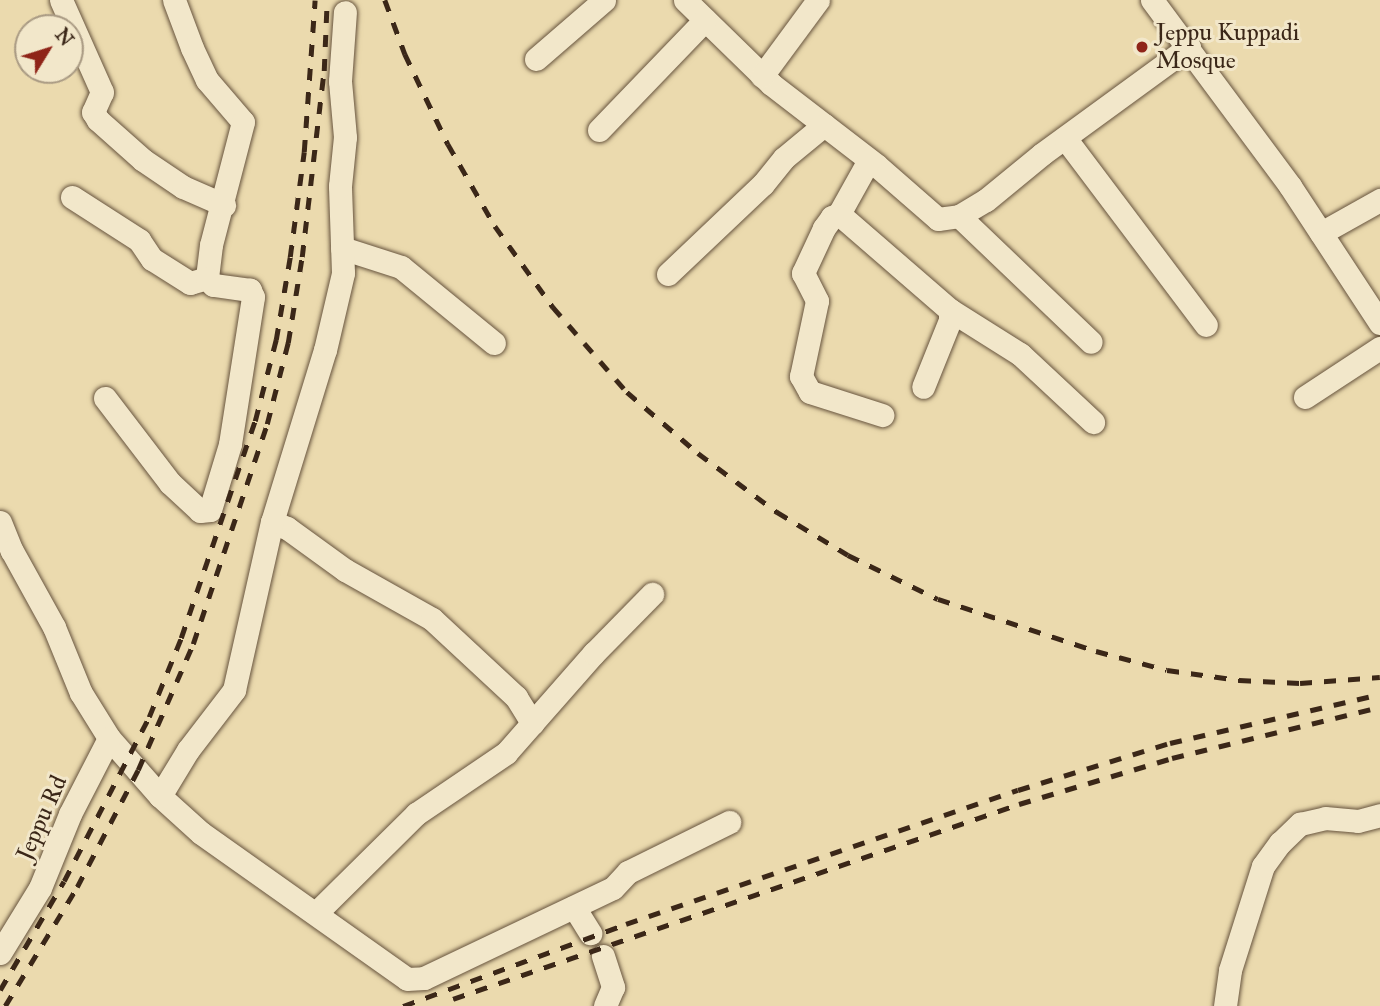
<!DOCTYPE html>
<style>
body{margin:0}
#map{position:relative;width:1380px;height:1006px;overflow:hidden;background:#ebdaae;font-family:"IM FELL Great Primer",serif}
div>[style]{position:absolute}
.roads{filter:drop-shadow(0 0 2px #67543e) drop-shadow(0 0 2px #67543e)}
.minor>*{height:23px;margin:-11.5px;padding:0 11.5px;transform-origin:11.5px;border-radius:11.5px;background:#f2e7ca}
.rail>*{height:4.5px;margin-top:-2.25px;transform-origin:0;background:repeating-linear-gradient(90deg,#3b2718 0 12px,transparent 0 24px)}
.dots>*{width:19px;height:19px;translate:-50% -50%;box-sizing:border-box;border:4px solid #f2e7ca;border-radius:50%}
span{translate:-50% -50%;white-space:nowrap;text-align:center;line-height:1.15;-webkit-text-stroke:6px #f2e7ca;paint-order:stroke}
.poi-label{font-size:24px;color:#3b2718}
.left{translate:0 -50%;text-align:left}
.street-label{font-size:24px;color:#3b2718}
.north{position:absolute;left:14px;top:14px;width:70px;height:70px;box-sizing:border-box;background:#f2e7ca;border:2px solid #a99a83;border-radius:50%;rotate:52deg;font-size:19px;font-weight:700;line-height:28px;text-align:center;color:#3b2718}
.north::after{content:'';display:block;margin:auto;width:24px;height:32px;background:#8f2418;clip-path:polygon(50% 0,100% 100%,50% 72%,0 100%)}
</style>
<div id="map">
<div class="roads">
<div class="minor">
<div style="left:61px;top:0;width:101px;rotate:66deg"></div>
<div style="left:102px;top:92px;width:22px;rotate:114deg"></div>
<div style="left:93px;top:112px;width:9px;rotate:58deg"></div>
<div style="left:98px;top:120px;width:60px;rotate:41.6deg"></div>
<div style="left:143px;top:160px;width:48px;rotate:34deg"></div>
<div style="left:183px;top:187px;width:45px;rotate:23.7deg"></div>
<div style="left:174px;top:0;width:51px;rotate:69.4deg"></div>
<div style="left:192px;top:48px;width:35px;rotate:65deg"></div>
<div style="left:207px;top:80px;width:55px;rotate:49.4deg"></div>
<div style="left:243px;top:122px;width:127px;rotate:104.6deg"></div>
<div style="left:211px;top:245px;width:33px;rotate:97deg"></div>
<div style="left:685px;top:0;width:120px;rotate:44.3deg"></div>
<div style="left:771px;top:84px;width:133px;rotate:37.6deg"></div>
<div style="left:876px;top:165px;width:82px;rotate:41.1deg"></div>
<div style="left:938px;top:219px;width:21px;rotate:-8deg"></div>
<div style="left:959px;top:216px;width:31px;rotate:-31deg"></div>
<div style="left:986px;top:200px;width:72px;rotate:-39.4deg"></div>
<div style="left:1042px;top:154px;width:182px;rotate:-36.1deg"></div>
<div style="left:1152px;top:0;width:232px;rotate:53.4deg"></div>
<div style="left:1290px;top:186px;width:164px;rotate:56.7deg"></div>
<div style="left:536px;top:59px;width:90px;rotate:-40.9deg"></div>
<div style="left:762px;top:76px;width:94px;rotate:-53.6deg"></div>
<div style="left:599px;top:130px;width:153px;rotate:-46.1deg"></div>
<div style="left:1065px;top:138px;width:234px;rotate:53deg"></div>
<div style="left:869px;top:160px;width:62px;rotate:119.1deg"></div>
<div style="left:839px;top:214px;width:147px;rotate:40.9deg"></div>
<div style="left:950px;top:310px;width:10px;rotate:90deg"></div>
<div style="left:950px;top:320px;width:72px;rotate:111.9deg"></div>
<div style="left:72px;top:197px;width:80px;rotate:32.7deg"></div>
<div style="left:139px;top:240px;width:23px;rotate:56deg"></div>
<div style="left:152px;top:259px;width:45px;rotate:32.3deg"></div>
<div style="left:190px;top:283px;width:18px;rotate:-16deg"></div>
<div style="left:839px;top:214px;width:8px;rotate:157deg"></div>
<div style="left:832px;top:217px;width:14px;rotate:126deg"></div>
<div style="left:824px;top:228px;width:50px;rotate:115deg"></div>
<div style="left:803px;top:273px;width:31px;rotate:63deg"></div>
<div style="left:817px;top:301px;width:77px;rotate:102deg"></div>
<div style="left:801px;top:376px;width:18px;rotate:61deg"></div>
<div style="left:810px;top:392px;width:76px;rotate:17.7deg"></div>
<div style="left:959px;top:216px;width:182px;rotate:43.7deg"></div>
<div style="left:1321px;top:233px;width:68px;rotate:-29.2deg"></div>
<div style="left:342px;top:248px;width:62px;rotate:17.9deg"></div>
<div style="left:401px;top:267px;width:120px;rotate:39.3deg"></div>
<div style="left:668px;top:274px;width:131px;rotate:-43.5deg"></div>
<div style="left:763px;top:184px;width:33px;rotate:-51deg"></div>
<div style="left:784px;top:158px;width:52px;rotate:-39.5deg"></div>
<div style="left:950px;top:310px;width:83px;rotate:32.2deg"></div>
<div style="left:1020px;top:354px;width:100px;rotate:43deg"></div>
<div style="left:1305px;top:397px;width:90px;rotate:-33.2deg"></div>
<div style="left:105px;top:398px;width:107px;rotate:52.6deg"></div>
<div style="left:170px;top:483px;width:41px;rotate:43deg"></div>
<div style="left:200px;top:511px;width:10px;rotate:-6deg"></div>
<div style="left:210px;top:510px;width:69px;rotate:-73.1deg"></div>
<div style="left:230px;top:444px;width:149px;rotate:-81.1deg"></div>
<div style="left:253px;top:297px;width:8px;rotate:-113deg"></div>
<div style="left:250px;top:290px;width:37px;rotate:-172deg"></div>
<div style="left:213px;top:285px;width:9px;rotate:-131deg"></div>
<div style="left:0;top:522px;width:31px;rotate:68deg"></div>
<div style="left:12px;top:551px;width:87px;rotate:61.1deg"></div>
<div style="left:54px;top:627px;width:71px;rotate:67.8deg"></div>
<div style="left:81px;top:693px;width:53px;rotate:58.1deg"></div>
<div style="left:109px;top:738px;width:77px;rotate:48.7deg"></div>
<div style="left:160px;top:796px;width:55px;rotate:42.1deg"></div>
<div style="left:201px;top:833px;width:252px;rotate:35.3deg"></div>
<div style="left:407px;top:979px;width:17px;rotate:-3deg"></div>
<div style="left:424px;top:978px;width:209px;rotate:-25.5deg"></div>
<div style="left:613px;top:888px;width:22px;rotate:-47deg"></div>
<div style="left:628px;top:872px;width:113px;rotate:-26.3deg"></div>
<div style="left:272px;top:522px;width:16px;rotate:22deg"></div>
<div style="left:287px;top:528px;width:72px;rotate:35.9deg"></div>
<div style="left:345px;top:570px;width:100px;rotate:29.4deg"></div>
<div style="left:432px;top:619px;width:115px;rotate:42.9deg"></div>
<div style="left:516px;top:697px;width:31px;rotate:58deg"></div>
<div style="left:160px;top:796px;width:54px;rotate:-58.7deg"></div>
<div style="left:188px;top:750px;width:76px;rotate:-52.5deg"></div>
<div style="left:234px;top:690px;width:172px;rotate:-77.3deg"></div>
<div style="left:272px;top:522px;width:180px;rotate:-72.9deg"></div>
<div style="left:325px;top:350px;width:79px;rotate:-76.8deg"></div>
<div style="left:343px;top:273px;width:87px;rotate:-92deg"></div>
<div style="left:340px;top:186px;width:49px;rotate:-84.2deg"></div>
<div style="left:345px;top:137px;width:56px;rotate:-95.1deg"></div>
<div style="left:340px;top:81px;width:69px;rotate:-85.9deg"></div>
<div style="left:574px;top:907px;width:31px;rotate:58deg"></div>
<div style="left:316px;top:913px;width:141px;rotate:-44.7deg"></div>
<div style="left:416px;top:814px;width:109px;rotate:-34.1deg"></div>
<div style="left:506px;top:753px;width:133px;rotate:-48.7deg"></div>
<div style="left:594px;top:653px;width:83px;rotate:-45.5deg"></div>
<div style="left:0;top:953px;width:76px;rotate:-58.4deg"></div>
<div style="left:40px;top:888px;width:80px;rotate:-67.9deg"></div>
<div style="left:70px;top:814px;width:85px;rotate:-62.8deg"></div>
<div style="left:603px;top:956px;width:33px;rotate:72deg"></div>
<div style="left:613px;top:987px;width:21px;rotate:113deg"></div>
<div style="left:1225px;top:1006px;width:36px;rotate:-82deg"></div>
<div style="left:1230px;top:970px;width:109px;rotate:-72.4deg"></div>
<div style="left:1263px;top:866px;width:29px;rotate:-54deg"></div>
<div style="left:1280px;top:843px;width:28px;rotate:-44deg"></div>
<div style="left:1300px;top:824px;width:26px;rotate:-13deg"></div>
<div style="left:1325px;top:818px;width:33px;rotate:5deg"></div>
<div style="left:1358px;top:821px;width:23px;rotate:-15deg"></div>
</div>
</div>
<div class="rail">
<div style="left:385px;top:0;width:58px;rotate:69.7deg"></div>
<div style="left:405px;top:54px;width:100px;rotate:64.5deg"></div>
<div style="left:448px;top:144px;width:95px;rotate:60.2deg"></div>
<div style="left:495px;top:226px;width:100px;rotate:54.4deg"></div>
<div style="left:553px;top:307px;width:113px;rotate:49deg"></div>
<div style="left:627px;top:392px;width:94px;rotate:40.7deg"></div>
<div style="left:698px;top:453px;width:99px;rotate:36.8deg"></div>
<div style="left:777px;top:512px;width:83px;rotate:31.2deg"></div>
<div style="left:848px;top:555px;width:100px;rotate:26.1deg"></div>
<div style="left:938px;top:599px;width:166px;rotate:18.2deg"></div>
<div style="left:1096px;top:651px;width:73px;rotate:15deg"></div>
<div style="left:1167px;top:670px;width:73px;rotate:7.9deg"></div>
<div style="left:1239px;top:680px;width:61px;rotate:2.8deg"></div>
<div style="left:1300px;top:683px;width:80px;rotate:-4.3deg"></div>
<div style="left:0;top:990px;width:126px;rotate:-59.6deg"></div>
<div style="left:64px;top:881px;width:185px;rotate:-62.6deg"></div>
<div style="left:149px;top:717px;width:85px;rotate:-67.9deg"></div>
<div style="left:181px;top:638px;width:229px;rotate:-71.2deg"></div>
<div style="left:255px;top:421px;width:84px;rotate:-75.5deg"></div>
<div style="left:276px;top:340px;width:84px;rotate:-80.4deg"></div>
<div style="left:290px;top:257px;width:106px;rotate:-82.4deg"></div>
<div style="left:304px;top:152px;width:152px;rotate:-85.9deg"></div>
<div style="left:453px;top:999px;width:599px;rotate:-19.01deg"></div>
<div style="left:1019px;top:804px;width:160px;rotate:-16.7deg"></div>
<div style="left:1172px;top:758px;width:214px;rotate:-13.8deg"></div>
<div style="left:5px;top:1006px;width:139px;rotate:-58.8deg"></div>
<div style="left:77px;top:887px;width:132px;rotate:-62.5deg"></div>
<div style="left:138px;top:770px;width:137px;rotate:-66.4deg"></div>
<div style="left:193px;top:644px;width:232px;rotate:-71.4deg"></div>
<div style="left:267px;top:424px;width:84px;rotate:-75.5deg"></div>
<div style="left:288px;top:343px;width:87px;rotate:-80.8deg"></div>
<div style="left:302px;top:257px;width:187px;rotate:-83.3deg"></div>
<div style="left:324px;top:71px;width:71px;rotate:-87.6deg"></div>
<div style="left:403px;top:1006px;width:238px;rotate:-20.2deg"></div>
<div style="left:626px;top:924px;width:414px;rotate:-18.9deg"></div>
<div style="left:1018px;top:790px;width:159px;rotate:-17.2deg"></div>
<div style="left:1170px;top:743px;width:216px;rotate:-13.1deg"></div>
</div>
<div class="dots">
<div style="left:1142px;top:47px;background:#8f2418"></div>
</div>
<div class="poi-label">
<span class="left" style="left:1156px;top:47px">Jeppu Kuppadi<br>Mosque</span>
</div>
<div class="street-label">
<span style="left:42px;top:818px;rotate:-66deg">Jeppu Rd</span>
</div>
<div class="north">N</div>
</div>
